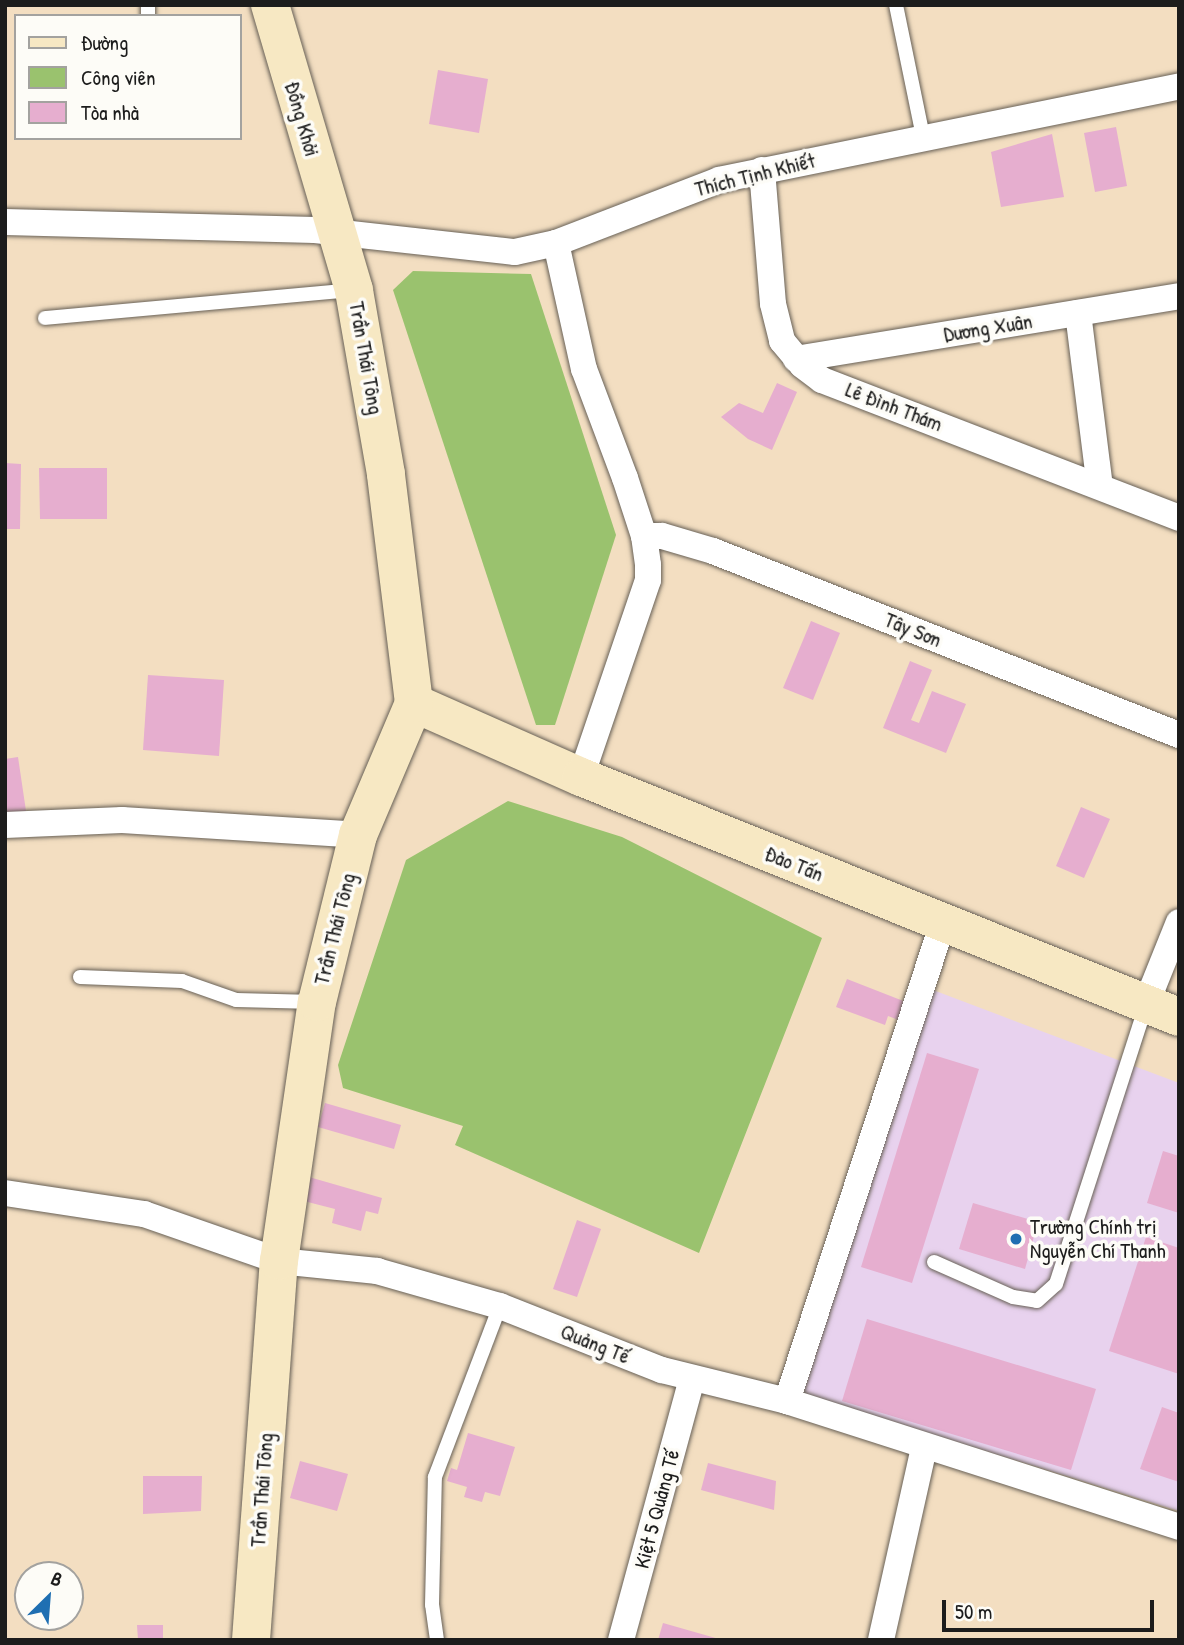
<!DOCTYPE html>
<meta charset="utf-8">
<style>
body{margin:0}
#map{position:relative;width:1184px;height:1645px;overflow:hidden;background:#f3dec1;font-family:"Patrick Hand",sans-serif}
div>[style]{position:absolute}
.built>*{inset:0;background:#e8d2ee}
.green>*{inset:0;background:#9ac26e}
.building>*{inset:0;background:#e6aecf}
.roads{filter:drop-shadow(0 0 2px #676056) drop-shadow(0 0 2px #676056)}
.lane>*{height:14px;margin:-7px;padding:0 7px;transform-origin:7px;border-radius:7px;background:#fff}
.street>*{height:26px;margin:-13px;padding:0 13px;transform-origin:13px;border-radius:13px;background:#fff}
.secondary>*{height:38px;margin:-19px;padding:0 19px;transform-origin:19px;border-radius:19px;background:#f7e8c3}
.dots>*{width:19px;height:19px;translate:-50% -50%;box-sizing:border-box;border:4px solid #fdfcf7;border-radius:50%}
span{translate:-50% -50%;white-space:nowrap;text-align:center;line-height:1.15;-webkit-text-stroke:7px #fdfcf7;paint-order:stroke}
.street-label{font-size:21px;color:#1c1c1c}
.poi-label{font-size:21px;color:#1c1c1c}
.left{translate:0 -50%;text-align:left}
.frame{position:absolute;inset:0;border:7px solid #1c1c1c;pointer-events:none}
.legend{position:absolute;left:14px;top:14px;width:228px;height:126px;box-sizing:border-box;background:#fdfcf7;border:2px solid #a3a29f;margin:0;padding:9px 12px;list-style:none;font-size:21px;color:#1c1c1c}
.legend li{display:flex;align-items:center;gap:14px;height:35px}
.legend b{width:35px;border:2px solid #a3a29f}
.north{position:absolute;left:14px;top:1561px;width:70px;height:70px;box-sizing:border-box;background:#fdfcf7;border:2px solid #a3a29f;border-radius:50%;rotate:25deg;font-size:19px;font-weight:700;line-height:28px;text-align:center;color:#1c1c1c}
.north::after{content:'';display:block;margin:auto;width:24px;height:32px;background:#1f6fb2;clip-path:polygon(50% 0,100% 100%,50% 72%,0 100%)}
.scale{position:absolute;left:942px;top:1600px;width:212px;height:32px;box-sizing:border-box;border:4px solid #1c1c1c;border-top:0;padding-left:9px;font-size:21px;line-height:24px;white-space:nowrap;color:#1c1c1c;-webkit-text-stroke:5px #fdfcf7;paint-order:stroke}
</style>
<div id="map">
<div class="built">
<div style="clip-path:polygon(933px 990px,1179px 1083px,1179px 1511px,803px 1394px)"></div>
</div>
<div class="green">
<div style="clip-path:polygon(413px 271px,531px 274px,616px 535px,555px 725px,536px 725px,393px 290px)"></div>
<div style="clip-path:polygon(508px 801px,622px 837px,822px 938px,699px 1253px,455px 1145px,463px 1126px,343px 1088px,338px 1065px,406px 860px)"></div>
</div>
<div class="building">
<div style="clip-path:polygon(438px 70px,488px 79px,479px 133px,429px 124px)"></div>
<div style="clip-path:polygon(1116px 127px,1127px 186px,1095px 192px,1084px 133px)"></div>
<div style="clip-path:polygon(1052px 134px,1064px 197px,1001px 207px,991px 152px)"></div>
<div style="clip-path:polygon(777px 383px,797px 392px,772px 450px,748px 439px,721px 417px,739px 403px,763px 413px)"></div>
<div style="clip-path:polygon(5px 463px,21px 464px,20px 529px,5px 529px)"></div>
<div style="clip-path:polygon(39px 468px,107px 468px,107px 519px,40px 519px)"></div>
<div style="clip-path:polygon(811px 621px,840px 633px,813px 700px,783px 688px)"></div>
<div style="clip-path:polygon(910px 661px,932px 670px,911px 720px,919px 723px,932px 691px,966px 704px,946px 753px,883px 728px)"></div>
<div style="clip-path:polygon(148px 675px,224px 680px,219px 756px,143px 750px)"></div>
<div style="clip-path:polygon(18px 757px,26px 811px,5px 814px,5px 759px)"></div>
<div style="clip-path:polygon(1081px 807px,1110px 819px,1084px 878px,1056px 866px)"></div>
<div style="clip-path:polygon(847px 979px,911px 1004px,904px 1022px,888px 1016px,885px 1025px,836px 1007px)"></div>
<div style="clip-path:polygon(927px 1053px,979px 1069px,912px 1283px,861px 1267px)"></div>
<div style="clip-path:polygon(325px 1103px,401px 1125px,394px 1149px,318px 1127px)"></div>
<div style="clip-path:polygon(1163px 1151px,1179px 1156px,1179px 1213px,1147px 1203px)"></div>
<div style="clip-path:polygon(309px 1177px,382px 1198px,378px 1214px,366px 1211px,361px 1231px,332px 1223px,335px 1209px,296px 1199px)"></div>
<div style="clip-path:polygon(973px 1203px,1038px 1222px,1025px 1269px,959px 1249px)"></div>
<div style="clip-path:polygon(577px 1220px,601px 1229px,577px 1297px,553px 1289px)"></div>
<div style="clip-path:polygon(1146px 1237px,1179px 1248px,1179px 1374px,1109px 1351px)"></div>
<div style="clip-path:polygon(867px 1319px,1096px 1389px,1071px 1470px,842px 1401px)"></div>
<div style="clip-path:polygon(1162px 1407px,1179px 1413px,1179px 1482px,1140px 1469px)"></div>
<div style="clip-path:polygon(468px 1433px,515px 1447px,500px 1496px,485px 1492px,482px 1502px,464px 1497px,467px 1487px,447px 1481px,451px 1468px,457px 1470px)"></div>
<div style="clip-path:polygon(300px 1461px,348px 1474px,337px 1511px,290px 1498px)"></div>
<div style="clip-path:polygon(708px 1463px,776px 1481px,774px 1510px,701px 1490px)"></div>
<div style="clip-path:polygon(143px 1476px,202px 1476px,201px 1511px,143px 1514px)"></div>
<div style="clip-path:polygon(663px 1623px,719px 1639px,719px 1640px,658px 1640px)"></div>
<div style="clip-path:polygon(137px 1625px,163px 1625px,163px 1640px,138px 1640px)"></div>
</div>
<div class="roads">
<div class="lane">
<div style="left:896px;top:5px;width:135px;rotate:78.4deg"></div>
<div style="left:148px;top:16px;width:11px;rotate:-90deg"></div>
<div style="left:45px;top:318px;width:309px;rotate:-5.2deg"></div>
<div style="left:80px;top:977px;width:102px;rotate:2.2deg"></div>
<div style="left:182px;top:981px;width:57px;rotate:19.4deg"></div>
<div style="left:236px;top:1000px;width:80px;rotate:1.4deg"></div>
<div style="left:934px;top:1262px;width:86px;rotate:23.9deg"></div>
<div style="left:1013px;top:1297px;width:24px;rotate:9deg"></div>
<div style="left:1037px;top:1301px;width:25px;rotate:-42deg"></div>
<div style="left:1056px;top:1284px;width:293px;rotate:-72.1deg"></div>
<div style="left:437px;top:1640px;width:35px;rotate:-98deg"></div>
<div style="left:432px;top:1605px;width:128px;rotate:-88.7deg"></div>
<div style="left:435px;top:1477px;width:183px;rotate:-69.2deg"></div>
</div>
<div class="street">
<div style="left:762px;top:170px;width:134px;rotate:85.3deg"></div>
<div style="left:773px;top:304px;width:38px;rotate:76deg"></div>
<div style="left:782px;top:341px;width:31px;rotate:50deg"></div>
<div style="left:802px;top:365px;width:25px;rotate:37deg"></div>
<div style="left:822px;top:380px;width:383px;rotate:21.1deg"></div>
<div style="left:5px;top:222px;width:310px;rotate:1.5deg"></div>
<div style="left:315px;top:230px;width:201px;rotate:6.3deg"></div>
<div style="left:515px;top:252px;width:42px;rotate:-12.4deg"></div>
<div style="left:556px;top:243px;width:175px;rotate:-21.1deg"></div>
<div style="left:719px;top:180px;width:470px;rotate:-11.5deg"></div>
<div style="left:556px;top:243px;width:129px;rotate:77.5deg"></div>
<div style="left:584px;top:369px;width:116px;rotate:69.4deg"></div>
<div style="left:625px;top:478px;width:61px;rotate:71.9deg"></div>
<div style="left:644px;top:536px;width:29px;rotate:82deg"></div>
<div style="left:648px;top:565px;width:15px;rotate:90deg"></div>
<div style="left:648px;top:580px;width:208px;rotate:108.8deg"></div>
<div style="left:1078px;top:313px;width:174px;rotate:82.8deg"></div>
<div style="left:796px;top:359px;width:388px;rotate:-9.3deg"></div>
<div style="left:644px;top:536px;width:18px"></div>
<div style="left:662px;top:536px;width:53px;rotate:16.4deg"></div>
<div style="left:713px;top:551px;width:501px;rotate:21.55deg"></div>
<div style="left:5px;top:825px;width:117px;rotate:-2.4deg"></div>
<div style="left:122px;top:820px;width:236px;rotate:3.6deg"></div>
<div style="left:1146px;top:1004px;width:88px;rotate:-68.1deg"></div>
<div style="left:5px;top:1193px;width:141px;rotate:8.6deg"></div>
<div style="left:144px;top:1214px;width:143px;rotate:19.2deg"></div>
<div style="left:279px;top:1261px;width:99px;rotate:5.8deg"></div>
<div style="left:377px;top:1271px;width:128px;rotate:15.9deg"></div>
<div style="left:500px;top:1306px;width:174px;rotate:21.6deg"></div>
<div style="left:662px;top:1370px;width:129px;rotate:13.9deg"></div>
<div style="left:787px;top:1401px;width:412px;rotate:17.8deg"></div>
<div style="left:787px;top:1401px;width:501px;rotate:-71.96deg"></div>
<div style="left:621px;top:1640px;width:270px;rotate:-74.8deg"></div>
<div style="left:881px;top:1640px;width:197px;rotate:-77.4deg"></div>
</div>
<div class="secondary">
<div style="left:414px;top:703px;width:183px;rotate:23.9deg"></div>
<div style="left:581px;top:777px;width:644px;rotate:21.87deg"></div>
<div style="left:251px;top:1640px;width:380px;rotate:-85.8deg"></div>
<div style="left:279px;top:1261px;width:262px;rotate:-81.7deg"></div>
<div style="left:317px;top:1002px;width:172px;rotate:-76.2deg"></div>
<div style="left:358px;top:835px;width:143px;rotate:-67deg"></div>
<div style="left:414px;top:703px;width:231px;rotate:-97deg"></div>
<div style="left:386px;top:474px;width:187px;rotate:-99.9deg"></div>
<div style="left:354px;top:290px;width:297px;rotate:-106.4deg"></div>
</div>
</div>
<div class="dots">
<div style="left:1016px;top:1239px;background:#1f6fb2"></div>
</div>
<div class="street-label">
<span style="left:302px;top:119px;rotate:74deg">Đồng Khởi</span>
<span style="left:755px;top:175px;rotate:-14deg">Thích Tịnh Khiết</span>
<span style="left:988px;top:328px;rotate:-9deg">Dương Xuân</span>
<span style="left:366px;top:358px;rotate:80deg">Trần Thái Tông</span>
<span style="left:894px;top:407px;rotate:21deg">Lê Đình Thám</span>
<span style="left:913px;top:630px;rotate:22deg">Tây Sơn</span>
<span style="left:794px;top:864px;rotate:22deg">Đào Tấn</span>
<span style="left:335px;top:929px;rotate:-76deg">Trần Thái Tông</span>
<span style="left:595px;top:1344px;rotate:22deg">Quảng Tế</span>
<span style="left:262px;top:1490px;rotate:-86deg">Trần Thái Tông</span>
<span style="left:657px;top:1509px;rotate:-75deg">Kiệt 5 Quảng Tế</span>
</div>
<div class="poi-label">
<span class="left" style="left:1030px;top:1239px">Trường Chính trị<br>Nguyễn Chí Thanh</span>
</div>
<div class="frame"></div>
<ul class="legend">
<li><b style="height:9px;background:#f7e8c3"></b>Đường</li>
<li><b style="height:19px;background:#9ac26e"></b>Công viên</li>
<li><b style="height:19px;background:#e6aecf"></b>Tòa nhà</li>
</ul>
<div class="north">B</div>
<div class="scale">50 m</div>
</div>
